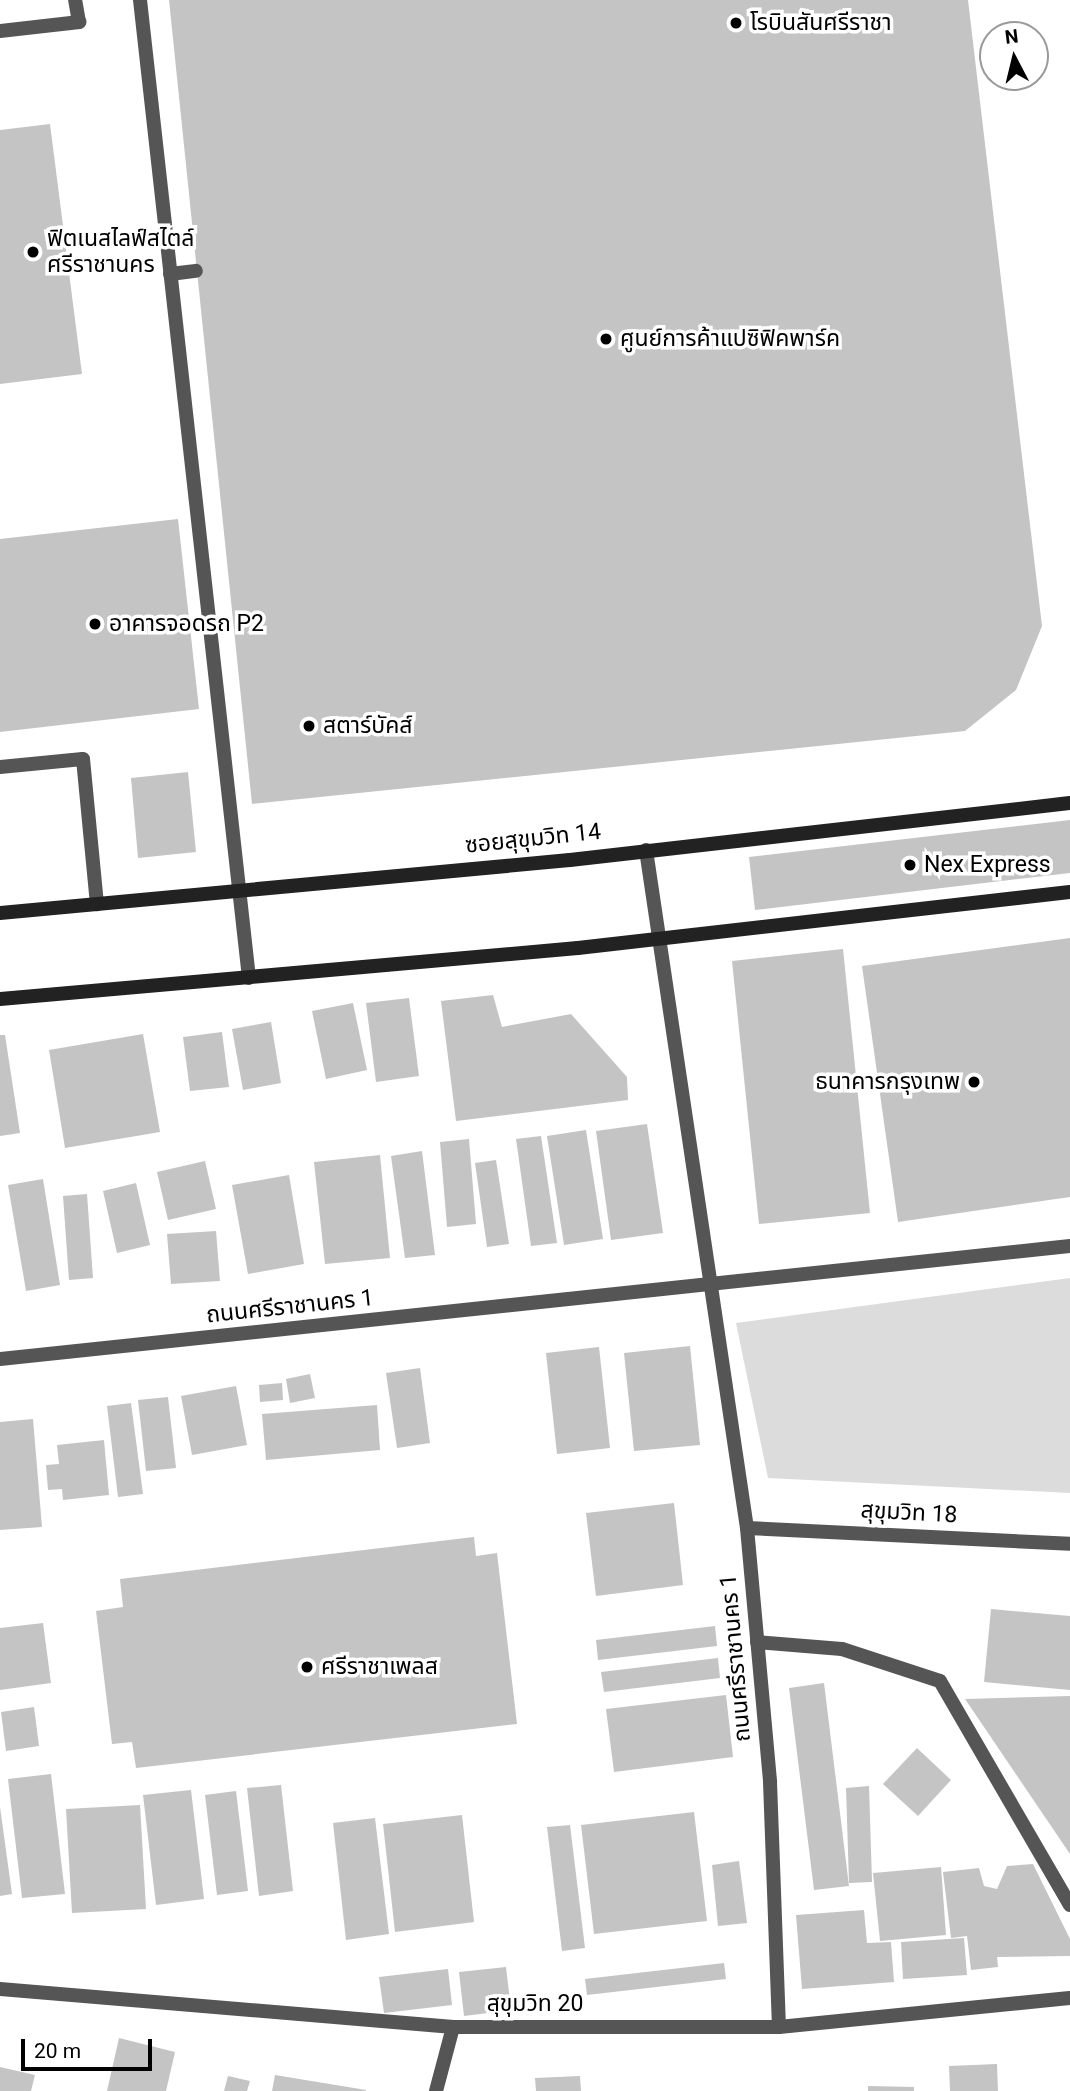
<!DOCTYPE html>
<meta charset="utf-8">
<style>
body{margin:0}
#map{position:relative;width:1070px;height:2091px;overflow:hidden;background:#fff;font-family:Roboto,"Noto Sans Thai",sans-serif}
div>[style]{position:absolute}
.green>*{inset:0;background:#dcdcdc}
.building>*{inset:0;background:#c4c4c4}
.lane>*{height:14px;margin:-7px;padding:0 7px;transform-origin:7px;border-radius:7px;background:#555}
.street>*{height:14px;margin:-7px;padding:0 7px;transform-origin:7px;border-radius:7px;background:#555}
.secondary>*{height:14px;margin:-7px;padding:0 7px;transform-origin:7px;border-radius:7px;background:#222}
.dots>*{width:19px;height:19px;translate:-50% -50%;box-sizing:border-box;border:4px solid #fff;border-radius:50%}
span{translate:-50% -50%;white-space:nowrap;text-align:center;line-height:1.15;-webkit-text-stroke:7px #fff;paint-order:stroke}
.poi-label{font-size:23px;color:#000}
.left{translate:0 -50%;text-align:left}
.right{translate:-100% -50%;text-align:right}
.street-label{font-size:23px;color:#000}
.north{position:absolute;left:979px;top:21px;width:70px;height:70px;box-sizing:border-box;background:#fff;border:2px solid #999;border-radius:50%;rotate:353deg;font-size:19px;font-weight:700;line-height:28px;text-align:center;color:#000}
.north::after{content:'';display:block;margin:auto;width:24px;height:32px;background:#000;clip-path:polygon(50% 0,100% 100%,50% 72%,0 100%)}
.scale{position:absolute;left:21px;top:2039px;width:131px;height:32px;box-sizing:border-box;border:4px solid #000;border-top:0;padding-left:9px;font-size:21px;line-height:24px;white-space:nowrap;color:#000;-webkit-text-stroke:5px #fff;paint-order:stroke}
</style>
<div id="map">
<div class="green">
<div style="clip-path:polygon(1070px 1278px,1070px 1493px,768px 1478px,736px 1323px)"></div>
</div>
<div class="building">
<div style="clip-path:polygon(169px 0,968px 0,1042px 626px,1016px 690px,965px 731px,252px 804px)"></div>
<div style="clip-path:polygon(50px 124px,82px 374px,0 384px,0 130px)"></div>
<div style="clip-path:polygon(178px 519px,199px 709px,0 732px,0 539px)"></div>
<div style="clip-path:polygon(188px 772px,196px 852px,138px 858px,131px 778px)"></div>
<div style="clip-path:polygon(1070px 820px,1070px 873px,755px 910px,749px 857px)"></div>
<div style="clip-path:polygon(1070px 938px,1070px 1197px,898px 1222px,862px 966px)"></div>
<div style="clip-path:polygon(843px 949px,870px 1213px,759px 1224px,732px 961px)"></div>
<div style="clip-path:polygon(493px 995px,502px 1027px,571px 1014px,627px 1077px,628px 1100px,456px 1121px,441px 1001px)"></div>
<div style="clip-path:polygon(409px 998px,419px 1076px,376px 1082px,366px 1003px)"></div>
<div style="clip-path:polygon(353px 1003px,367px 1070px,326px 1079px,312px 1011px)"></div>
<div style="clip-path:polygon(271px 1022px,281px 1083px,243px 1090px,232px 1029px)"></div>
<div style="clip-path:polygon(222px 1032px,229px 1087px,190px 1091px,183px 1037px)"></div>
<div style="clip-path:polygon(143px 1034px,160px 1132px,65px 1148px,49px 1050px)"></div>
<div style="clip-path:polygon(0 1035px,5px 1035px,20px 1133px,0 1136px)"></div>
<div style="clip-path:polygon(647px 1124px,663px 1233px,611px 1240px,596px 1131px)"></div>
<div style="clip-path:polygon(586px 1130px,603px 1239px,564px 1245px,547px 1136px)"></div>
<div style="clip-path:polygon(541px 1136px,557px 1243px,531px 1246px,516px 1139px)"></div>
<div style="clip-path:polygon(469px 1139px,476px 1224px,447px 1227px,440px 1142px)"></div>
<div style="clip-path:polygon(422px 1151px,435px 1255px,405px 1258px,391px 1156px)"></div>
<div style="clip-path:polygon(380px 1155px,390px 1258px,325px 1264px,314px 1162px)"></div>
<div style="clip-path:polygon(496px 1160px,509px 1244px,487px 1247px,475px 1163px)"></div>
<div style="clip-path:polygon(205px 1161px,216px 1209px,168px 1220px,157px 1172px)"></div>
<div style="clip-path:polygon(289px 1175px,304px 1264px,248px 1274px,232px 1185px)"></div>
<div style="clip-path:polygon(43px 1179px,60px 1285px,26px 1291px,8px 1185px)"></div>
<div style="clip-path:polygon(136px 1183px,150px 1245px,117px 1253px,103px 1191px)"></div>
<div style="clip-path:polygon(87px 1194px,93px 1278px,69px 1280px,63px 1196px)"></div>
<div style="clip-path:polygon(216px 1231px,220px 1281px,171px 1284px,167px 1234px)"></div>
<div style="clip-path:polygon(690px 1346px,700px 1445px,634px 1451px,624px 1353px)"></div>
<div style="clip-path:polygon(599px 1347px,610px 1448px,557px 1454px,546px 1353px)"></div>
<div style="clip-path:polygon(420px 1368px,430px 1443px,397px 1448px,386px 1373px)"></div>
<div style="clip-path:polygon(310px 1374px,315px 1398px,290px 1403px,286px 1379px)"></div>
<div style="clip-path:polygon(282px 1383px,283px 1400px,260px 1402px,259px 1385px)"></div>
<div style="clip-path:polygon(236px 1386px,247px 1445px,192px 1455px,181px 1396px)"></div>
<div style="clip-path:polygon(168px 1397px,176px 1468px,146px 1471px,138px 1400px)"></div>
<div style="clip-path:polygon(131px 1403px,143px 1494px,118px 1497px,107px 1406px)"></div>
<div style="clip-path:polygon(377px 1405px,380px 1450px,266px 1460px,262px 1414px)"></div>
<div style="clip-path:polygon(33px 1419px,42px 1527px,0 1530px,0 1422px)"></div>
<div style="clip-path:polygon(104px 1440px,109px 1495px,63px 1500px,62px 1489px,48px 1490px,46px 1465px,59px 1464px,57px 1445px)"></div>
<div style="clip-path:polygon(674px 1503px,683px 1585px,596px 1596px,586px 1513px)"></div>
<div style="clip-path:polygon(474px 1537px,476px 1556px,497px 1553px,517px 1724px,136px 1768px,132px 1742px,112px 1744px,96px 1611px,123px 1607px,120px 1579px)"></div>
<div style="clip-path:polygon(991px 1609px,1070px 1616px,1070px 1690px,984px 1682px)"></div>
<div style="clip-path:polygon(43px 1623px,51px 1683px,0 1690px,0 1628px)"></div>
<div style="clip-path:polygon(715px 1626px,717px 1646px,598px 1660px,596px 1640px)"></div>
<div style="clip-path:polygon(718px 1658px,720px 1678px,604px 1692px,601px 1672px)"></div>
<div style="clip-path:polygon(824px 1683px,849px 1886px,814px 1890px,789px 1688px)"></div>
<div style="clip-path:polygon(726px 1695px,733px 1757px,614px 1772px,606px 1709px)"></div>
<div style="clip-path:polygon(1070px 1696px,1070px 1854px,965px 1699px)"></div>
<div style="clip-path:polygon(34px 1707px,39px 1746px,6px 1751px,1px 1712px)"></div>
<div style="clip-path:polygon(917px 1748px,951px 1780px,918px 1816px,883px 1784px)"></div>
<div style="clip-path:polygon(51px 1774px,65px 1894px,22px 1898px,8px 1779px)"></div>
<div style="clip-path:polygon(281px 1785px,293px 1891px,259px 1896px,247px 1788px)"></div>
<div style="clip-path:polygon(869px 1786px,872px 1882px,849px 1883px,846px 1788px)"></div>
<div style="clip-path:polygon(191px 1790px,204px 1899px,156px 1905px,143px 1795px)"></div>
<div style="clip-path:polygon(236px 1791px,248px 1891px,217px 1895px,205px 1795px)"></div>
<div style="clip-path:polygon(140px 1805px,146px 1909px,72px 1913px,66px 1809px)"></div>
<div style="clip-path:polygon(0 1807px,12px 1894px,0 1896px)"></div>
<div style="clip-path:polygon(694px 1812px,707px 1921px,594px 1934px,581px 1825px)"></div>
<div style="clip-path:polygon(462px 1815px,474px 1922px,395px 1932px,383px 1824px)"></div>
<div style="clip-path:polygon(375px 1818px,389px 1934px,346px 1940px,333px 1823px)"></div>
<div style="clip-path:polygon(570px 1825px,585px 1948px,562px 1951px,547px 1827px)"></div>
<div style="clip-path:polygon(739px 1861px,747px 1923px,718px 1926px,712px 1865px)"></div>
<div style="clip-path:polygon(1033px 1864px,1070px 1939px,1070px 1956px,997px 1957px,998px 1967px,971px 1970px,967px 1936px,951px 1938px,943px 1872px,979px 1868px,984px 1886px,997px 1889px,1007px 1866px)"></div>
<div style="clip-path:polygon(941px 1867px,946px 1935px,880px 1941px,873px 1873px)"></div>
<div style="clip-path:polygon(864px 1910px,867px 1943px,891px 1942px,894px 1982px,802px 1989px,796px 1915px)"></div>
<div style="clip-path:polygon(964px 1938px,967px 1975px,903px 1979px,901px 1942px)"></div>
<div style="clip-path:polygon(724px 1963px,726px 1979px,587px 1995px,585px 1979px)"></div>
<div style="clip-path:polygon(506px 1967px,511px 2010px,464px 2016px,459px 1972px)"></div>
<div style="clip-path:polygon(448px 1969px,452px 2005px,384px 2013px,379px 1977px)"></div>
<div style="clip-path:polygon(119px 2038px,175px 2052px,166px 2091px,107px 2091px)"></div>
<div style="clip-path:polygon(997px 2064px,998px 2091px,950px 2091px,949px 2066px)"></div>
<div style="clip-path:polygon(0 2067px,35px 2075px,31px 2091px,0 2091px)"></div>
<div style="clip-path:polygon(275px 2075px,366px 2090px,366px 2091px,272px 2091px)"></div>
<div style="clip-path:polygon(228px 2076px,250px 2081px,247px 2091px,224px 2091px)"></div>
<div style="clip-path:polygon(580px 2076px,581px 2091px,536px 2091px,535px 2078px)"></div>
<div style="clip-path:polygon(868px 2086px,914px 2087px,914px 2091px,868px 2091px)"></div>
</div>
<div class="lane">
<div style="left:140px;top:0;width:984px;rotate:83.64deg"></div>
<div style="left:0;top:31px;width:80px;rotate:-6.5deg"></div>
<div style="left:79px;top:22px;width:22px;rotate:-100deg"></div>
<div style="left:170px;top:274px;width:26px;rotate:-7deg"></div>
<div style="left:0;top:767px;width:83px;rotate:-5.5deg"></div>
<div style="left:83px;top:759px;width:146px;rotate:84.5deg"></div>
<div style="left:757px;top:1642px;width:85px;rotate:4.7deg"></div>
<div style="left:842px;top:1649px;width:103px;rotate:18.1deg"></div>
<div style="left:940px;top:1681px;width:259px;rotate:59.9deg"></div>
</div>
<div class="street">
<div style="left:646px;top:850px;width:685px;rotate:81.53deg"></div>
<div style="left:747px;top:1528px;width:255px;rotate:84.8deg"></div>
<div style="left:770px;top:1782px;width:245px;rotate:87.9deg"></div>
<div style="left:0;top:1359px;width:1076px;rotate:-6.03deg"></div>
<div style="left:747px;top:1528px;width:323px;rotate:2.8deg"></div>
<div style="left:0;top:1989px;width:455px;rotate:4.8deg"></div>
<div style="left:453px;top:2027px;width:326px"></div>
<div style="left:779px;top:2027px;width:292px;rotate:-5.7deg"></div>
<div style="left:436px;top:2091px;width:66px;rotate:-75.1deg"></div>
</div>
<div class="secondary">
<div style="left:0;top:913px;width:572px;rotate:-5.31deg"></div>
<div style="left:570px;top:860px;width:503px;rotate:-6.5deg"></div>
<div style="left:0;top:999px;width:580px;rotate:-5.04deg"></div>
<div style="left:578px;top:948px;width:495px;rotate:-6.5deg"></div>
</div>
<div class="dots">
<div style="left:736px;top:23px;background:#000"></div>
<div style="left:33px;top:252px;background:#000"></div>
<div style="left:606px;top:339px;background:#000"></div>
<div style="left:95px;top:624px;background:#000"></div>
<div style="left:309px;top:726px;background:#000"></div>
<div style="left:910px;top:865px;background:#000"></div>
<div style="left:974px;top:1082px;background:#000"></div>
<div style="left:307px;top:1667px;background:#000"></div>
</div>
<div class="poi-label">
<span class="left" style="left:750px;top:23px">โรบินสันศรีราชา</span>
<span class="left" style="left:47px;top:252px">ฟิตเนสไลฟ์สไตล์<br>ศรีราชานคร</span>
<span class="left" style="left:620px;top:339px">ศูนย์การค้าแปซิฟิคพาร์ค</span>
<span class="left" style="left:109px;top:624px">อาคารจอดรถ P2</span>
<span class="left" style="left:323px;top:726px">สตาร์บัคส์</span>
<span class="left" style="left:924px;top:865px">Nex Express</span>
<span class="right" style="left:960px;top:1082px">ธนาคารกรุงเทพ</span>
<span class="left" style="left:321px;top:1667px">ศรีราชาเพลส</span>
</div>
<div class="street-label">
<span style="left:533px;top:839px;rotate:-6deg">ซอยสุขุมวิท 14</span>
<span style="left:290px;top:1307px;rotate:-6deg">ถนนศรีราชานคร 1</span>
<span style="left:909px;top:1513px;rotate:3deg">สุขุมวิท 18</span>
<span style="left:736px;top:1658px;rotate:-95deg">ถนนศรีราชานคร 1</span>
<span style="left:535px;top:2004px">สุขุมวิท 20</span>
</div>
<div class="north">N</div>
<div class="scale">20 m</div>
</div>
